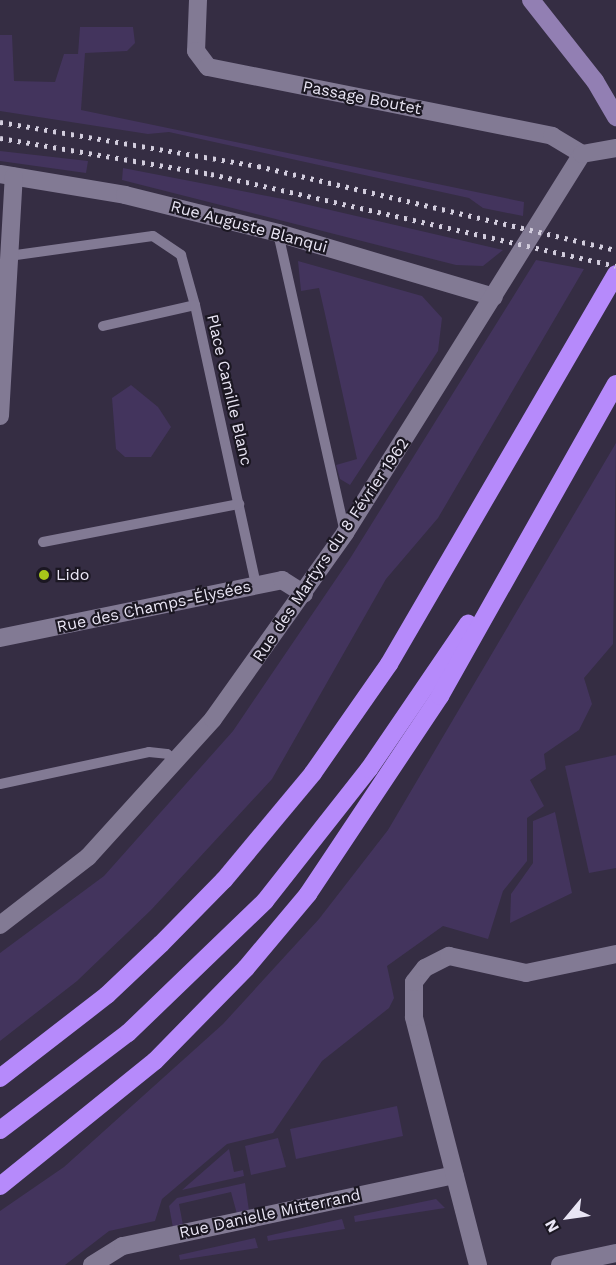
<!DOCTYPE html>
<meta charset="utf-8">
<style>
body{margin:0}
#map{position:relative;width:616px;height:1265px;overflow:hidden;background:#352d43;font-family:"Work Sans",sans-serif}
div>[style]{position:absolute}
.green>*{inset:0;background:#43345d}
.lane>*{height:10px;margin:-5px;padding:0 5px;transform-origin:5px;border-radius:5px;background:#827a94}
.street>*{height:18px;margin:-9px;padding:0 9px;transform-origin:9px;border-radius:9px;background:#827a94}
.secondary>*{height:18px;margin:-9px;padding:0 9px;transform-origin:9px;border-radius:9px;background:#927fb3}
.highway>*{height:18px;margin:-9px;padding:0 9px;transform-origin:9px;border-radius:9px;background:#b68afb}
.rail>*{height:4.5px;margin-top:-2.25px;transform-origin:0;background:repeating-linear-gradient(90deg,#d2cddd 0 3px,transparent 0 9px)}
.dots>*{width:16px;height:16px;translate:-50% -50%;box-sizing:border-box;border:3px solid #1b1722;border-radius:50%}
span{translate:-50% -50%;white-space:nowrap;text-align:center;line-height:1.15;-webkit-text-stroke:4.5px #1b1722;paint-order:stroke}
.street-label{font-size:16px;color:#e9e5f4}
.poi-label{font-size:16px;color:#e9e5f4}
.left{translate:0 -50%;text-align:left}
.north{position:absolute;left:538px;top:1187px;width:60px;height:60px;-webkit-text-stroke:4px #1b1722;paint-order:stroke;rotate:241deg;font-size:16px;font-weight:700;line-height:24px;text-align:center;color:#e9e5f4}
.north::after{content:'';display:block;margin:auto;width:21px;height:27px;background:#e9e5f4;clip-path:polygon(50% 0,100% 100%,50% 72%,0 100%)}
</style>
<div id="map">
<div class="green">
<div style="clip-path:polygon(80px 27px,133px 27px,135px 43px,127px 51px,85px 53px,81px 110px,524px 202px,523px 216px,483px 208px,469px 198px,169px 132px,148px 134px,0 111px,0 35px,12px 35px,14px 81px,55px 82px,64px 54px,78px 54px)"></div>
<div style="clip-path:polygon(0 151px,88px 161px,86px 173px,0 161px)"></div>
<div style="clip-path:polygon(123px 168px,283px 199px,503px 250px,483px 266px,456px 265px,122px 180px)"></div>
<div style="clip-path:polygon(536px 260px,584px 269px,438px 518px,386px 579px,272px 779px,151px 910px,77px 981px,0 1041px,0 953px,104px 876px,233px 731px,351px 557px)"></div>
<div style="clip-path:polygon(298px 261px,422px 296px,442px 318px,438px 351px,350px 485px,340px 479px,336px 465px,357px 459px,325px 314px,319px 288px,301px 291px)"></div>
<div style="clip-path:polygon(131px 385px,158px 407px,171px 427px,151px 457px,125px 457px,116px 449px,112px 398px)"></div>
<div style="clip-path:polygon(616px 443px,613px 644px,584px 678px,592px 704px,579px 730px,544px 754px,546px 769px,530px 780px,544px 806px,527px 818px,527px 861px,503px 891px,488px 939px,443px 926px,387px 966px,394px 998px,389px 1008px,322px 1061px,273px 1133px,227px 1144px,162px 1199px,155px 1221px,109px 1231px,65px 1265px,0 1265px,0 1211px,64px 1167px,223px 1024px,319px 919px,388px 830px)"></div>
<div style="clip-path:polygon(616px 755px,616px 868px,589px 873px,565px 766px)"></div>
<div style="clip-path:polygon(555px 812px,572px 893px,510px 923px,511px 894px,533px 863px,533px 821px)"></div>
<div style="clip-path:polygon(397px 1106px,403px 1136px,296px 1159px,290px 1129px)"></div>
<div style="clip-path:polygon(278px 1138px,286px 1167px,251px 1175px,245px 1146px)"></div>
<div style="clip-path:polygon(229px 1149px,234px 1172px,243px 1170px,244px 1176px,182px 1190px)"></div>
<div style="clip-path:polygon(245px 1183px,249px 1211px,237px 1214px,231px 1192px,179px 1204px,183px 1225px,173px 1228px,169px 1206px,177px 1198px)"></div>
<div style="clip-path:polygon(436px 1199px,445px 1208px,355px 1222px,354px 1216px)"></div>
<div style="clip-path:polygon(342px 1219px,345px 1229px,268px 1241px,267px 1236px)"></div>
<div style="clip-path:polygon(255px 1238px,258px 1248px,180px 1260px,179px 1255px)"></div>
</div>
<div class="lane">
<div style="left:278px;top:233px;width:307px;rotate:77.4deg"></div>
<div style="left:9px;top:256px;width:145px;rotate:-7.9deg"></div>
<div style="left:153px;top:236px;width:34px;rotate:34deg"></div>
<div style="left:181px;top:255px;width:52px;rotate:74.4deg"></div>
<div style="left:103px;top:326px;width:94px;rotate:-12.9deg"></div>
<div style="left:195px;top:305px;width:287px;rotate:77.7deg"></div>
<div style="left:43px;top:542px;width:200px;rotate:-11deg"></div>
<div style="left:0;top:784px;width:152px;rotate:-12.1deg"></div>
<div style="left:149px;top:752px;width:18px;rotate:6deg"></div>
<div style="left:167px;top:754px;width:14px;rotate:36deg"></div>
</div>
<div class="street">
<div style="left:198px;top:0;width:51px;rotate:92.2deg"></div>
<div style="left:196px;top:51px;width:20px;rotate:53deg"></div>
<div style="left:208px;top:67px;width:351px;rotate:11.3deg"></div>
<div style="left:552px;top:136px;width:35px;rotate:31deg"></div>
<div style="left:0;top:174px;width:127px;rotate:9.5deg"></div>
<div style="left:125px;top:195px;width:158px;rotate:13.9deg"></div>
<div style="left:278px;top:233px;width:225px;rotate:16.5deg"></div>
<div style="left:0;top:416px;width:240px;rotate:-86.7deg"></div>
<div style="left:0;top:638px;width:288px;rotate:-11.6deg"></div>
<div style="left:282px;top:580px;width:26px;rotate:32deg"></div>
<div style="left:0;top:925px;width:111px;rotate:-37.7deg"></div>
<div style="left:88px;top:857px;width:186px;rotate:-47.8deg"></div>
<div style="left:213px;top:719px;width:228px;rotate:-54.6deg"></div>
<div style="left:345px;top:533px;width:447px;rotate:-58deg"></div>
<div style="left:582px;top:154px;width:35px;rotate:-10deg"></div>
<div style="left:92px;top:1265px;width:36px;rotate:-32deg"></div>
<div style="left:123px;top:1246px;width:339px;rotate:-12.1deg"></div>
<div style="left:478px;top:1265px;width:256px;rotate:-104.5deg"></div>
<div style="left:414px;top:1017px;width:35px;rotate:-90deg"></div>
<div style="left:414px;top:982px;width:18px;rotate:-52deg"></div>
<div style="left:425px;top:968px;width:27px;rotate:-27deg"></div>
<div style="left:449px;top:956px;width:79px;rotate:12.4deg"></div>
<div style="left:526px;top:973px;width:92px;rotate:-11.9deg"></div>
<div style="left:560px;top:1265px;width:57px;rotate:-12.1deg"></div>
</div>
<div class="secondary">
<div style="left:531px;top:0;width:103px;rotate:51.7deg"></div>
<div style="left:595px;top:81px;width:42px;rotate:59.7deg"></div>
</div>
<div class="highway">
<div style="left:0;top:1078px;width:135px;rotate:-37.8deg"></div>
<div style="left:107px;top:995px;width:74px;rotate:-43.4deg"></div>
<div style="left:161px;top:944px;width:90px;rotate:-45.5deg"></div>
<div style="left:224px;top:880px;width:139px;rotate:-50.2deg"></div>
<div style="left:313px;top:773px;width:133px;rotate:-55.1deg"></div>
<div style="left:389px;top:664px;width:451px;rotate:-59.8deg"></div>
<div style="left:0;top:1130px;width:161px;rotate:-37.2deg"></div>
<div style="left:128px;top:1033px;width:190px;rotate:-43.9deg"></div>
<div style="left:265px;top:901px;width:168px;rotate:-51.8deg"></div>
<div style="left:369px;top:769px;width:176px;rotate:-55.7deg"></div>
<div style="left:0;top:1186px;width:199px;rotate:-38.9deg"></div>
<div style="left:155px;top:1061px;width:130px;rotate:-45.6deg"></div>
<div style="left:246px;top:968px;width:97px;rotate:-50deg"></div>
<div style="left:308px;top:894px;width:238px;rotate:-56.3deg"></div>
<div style="left:440px;top:696px;width:358px;rotate:-60.6deg"></div>
</div>
<div class="rail">
<div style="left:0;top:122px;width:262px;rotate:9.7deg"></div>
<div style="left:258px;top:166px;width:368px;rotate:13.2deg"></div>
<div style="left:0;top:138px;width:214px;rotate:9.7deg"></div>
<div style="left:211px;top:174px;width:415px;rotate:12.8deg"></div>
</div>
<div class="dots">
<div style="left:44px;top:575px;background:#a9c719"></div>
</div>
<div class="street-label">
<span style="left:362px;top:98px;rotate:11deg">Passage Boutet</span>
<span style="left:249px;top:227px;rotate:15deg">Rue Auguste Blanqui</span>
<span style="left:229px;top:390px;rotate:77deg">Place Camille Blanc</span>
<span style="left:331px;top:550px;rotate:-56deg">Rue des Martyrs du 8 Février 1962</span>
<span style="left:154px;top:607px;rotate:-12deg">Rue des Champs-Élysées</span>
<span style="left:270px;top:1214px;rotate:-12deg">Rue Danielle Mitterrand</span>
</div>
<div class="poi-label">
<span class="left" style="left:56px;top:575px">Lido</span>
</div>
<div class="north">N</div>
</div>
